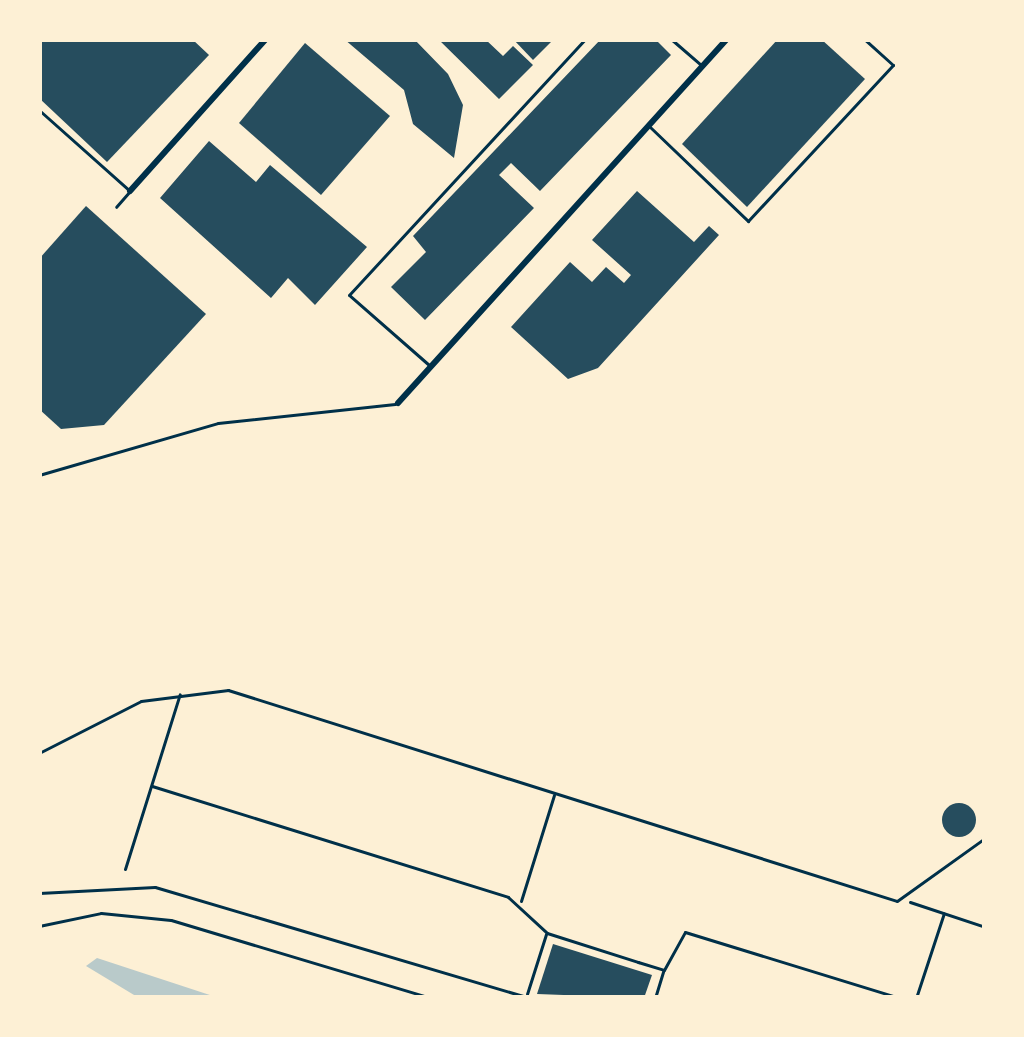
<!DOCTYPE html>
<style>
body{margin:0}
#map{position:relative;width:1024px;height:1037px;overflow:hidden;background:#fdf0d5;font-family:"Sofia Sans Condensed",sans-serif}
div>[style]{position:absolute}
.green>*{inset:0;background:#b9caca}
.building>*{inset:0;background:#264d5e}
.round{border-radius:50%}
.service>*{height:3px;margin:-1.5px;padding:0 1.5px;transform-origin:1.5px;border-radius:1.5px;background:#003049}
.minor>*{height:6px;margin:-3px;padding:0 3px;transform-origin:3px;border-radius:3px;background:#003049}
span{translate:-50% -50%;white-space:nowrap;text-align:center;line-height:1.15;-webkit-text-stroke:9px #fdf0d5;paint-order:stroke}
.frame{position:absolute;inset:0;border:42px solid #fdf0d5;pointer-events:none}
</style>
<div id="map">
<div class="green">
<div style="clip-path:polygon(97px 958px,219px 998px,139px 998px,86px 966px)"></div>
</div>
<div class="building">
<div style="clip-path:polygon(39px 39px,192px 39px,209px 55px,107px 162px,39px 98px)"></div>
<div style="clip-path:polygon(344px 39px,414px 39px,448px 74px,463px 105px,454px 158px,413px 124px,404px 90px)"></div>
<div style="clip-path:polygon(438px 39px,485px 39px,503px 56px,513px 46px,533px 65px,499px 99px)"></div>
<div style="clip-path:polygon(513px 39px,554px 39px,533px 60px)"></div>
<div style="clip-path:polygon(601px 39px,655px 39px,671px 55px,540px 191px,511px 163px,499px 175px,534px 208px,425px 320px,391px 287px,426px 252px,413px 236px)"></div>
<div style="clip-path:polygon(778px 39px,821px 39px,865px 79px,747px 207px,682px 144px)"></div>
<div style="clip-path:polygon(305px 43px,390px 116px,321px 195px,239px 123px)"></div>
<div style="clip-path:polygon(209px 141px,256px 182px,270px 165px,367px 247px,315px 305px,288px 278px,271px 298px,160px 198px)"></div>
<div style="clip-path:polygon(637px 191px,694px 242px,709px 226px,719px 235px,598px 368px,568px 379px,511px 327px,570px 262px,592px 282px,606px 267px,624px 283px,631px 275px,592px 240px)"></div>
<div style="clip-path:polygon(86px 206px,206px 314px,104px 425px,61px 429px,39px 409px,39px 259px)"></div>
<div class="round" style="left:942px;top:803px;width:34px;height:34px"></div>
<div style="clip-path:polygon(553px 944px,652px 975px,644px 998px,537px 994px)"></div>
</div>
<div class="service">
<div style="left:671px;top:39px;width:40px;rotate:41deg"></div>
<div style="left:39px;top:110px;width:122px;rotate:41.7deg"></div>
<div style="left:130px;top:191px;width:21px;rotate:131deg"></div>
<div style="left:650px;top:127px;width:136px;rotate:43.8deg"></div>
<div style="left:748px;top:221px;width:213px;rotate:-47.1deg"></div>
<div style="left:893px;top:65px;width:39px;rotate:-138deg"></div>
<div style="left:429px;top:365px;width:106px;rotate:-138.8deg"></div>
<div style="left:349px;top:295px;width:348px;rotate:-47.3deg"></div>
<div style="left:39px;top:475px;width:186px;rotate:-16.2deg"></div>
<div style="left:218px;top:423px;width:178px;rotate:-6.1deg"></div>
<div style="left:39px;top:753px;width:114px;rotate:-27deg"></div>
<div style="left:141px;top:701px;width:88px;rotate:-7.2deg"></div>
<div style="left:228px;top:690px;width:701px;rotate:17.51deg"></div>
<div style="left:897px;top:901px;width:108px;rotate:-35.6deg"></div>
<div style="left:152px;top:786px;width:373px;rotate:17.3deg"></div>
<div style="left:508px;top:897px;width:53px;rotate:42.7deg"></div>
<div style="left:547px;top:933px;width:96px;rotate:17.7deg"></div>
<div style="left:638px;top:962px;width:27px;rotate:17deg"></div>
<div style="left:664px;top:970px;width:43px;rotate:-61.1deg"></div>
<div style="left:685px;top:932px;width:225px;rotate:17.1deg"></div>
<div style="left:125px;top:869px;width:183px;rotate:-72.6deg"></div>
<div style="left:39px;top:893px;width:116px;rotate:-3deg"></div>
<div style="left:155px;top:887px;width:390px;rotate:16.5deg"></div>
<div style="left:521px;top:901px;width:111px;rotate:-72.7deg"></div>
<div style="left:910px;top:902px;width:79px;rotate:18.4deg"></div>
<div style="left:39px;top:926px;width:63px;rotate:-11.8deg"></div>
<div style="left:101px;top:913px;width:70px;rotate:5.7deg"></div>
<div style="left:171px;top:920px;width:271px;rotate:16.7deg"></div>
<div style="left:527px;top:994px;width:63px;rotate:-72.4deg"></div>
<div style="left:655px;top:998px;width:28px;rotate:-73deg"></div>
<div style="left:916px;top:998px;width:89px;rotate:-71.8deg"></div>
</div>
<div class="minor">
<div style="left:130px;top:191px;width:204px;rotate:-48.2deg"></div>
<div style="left:398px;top:403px;width:491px;rotate:-47.9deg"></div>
</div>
<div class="frame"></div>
</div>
